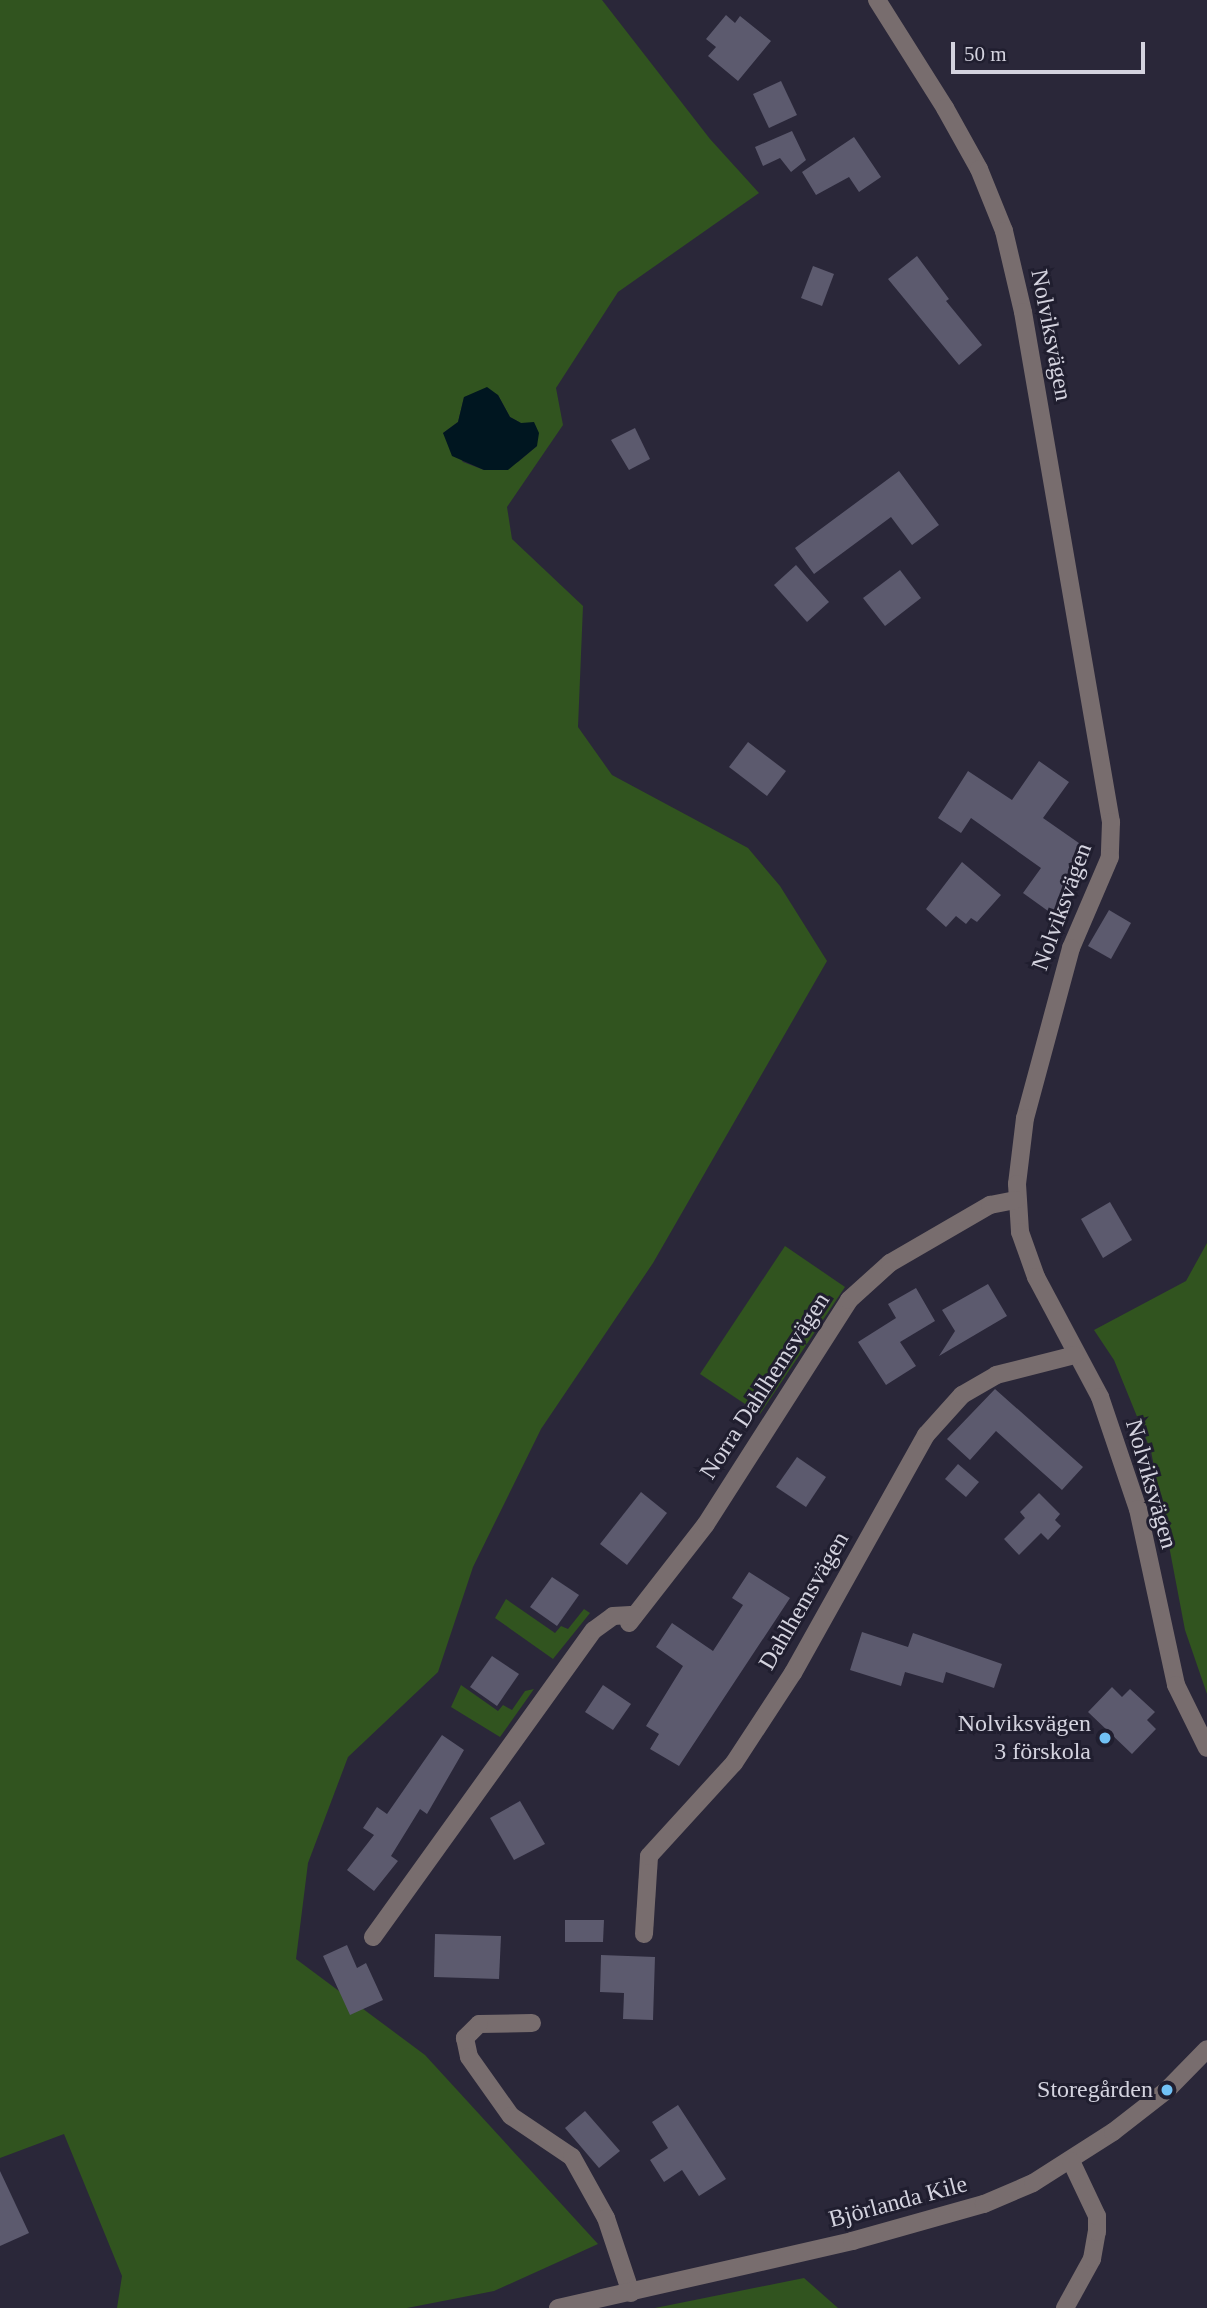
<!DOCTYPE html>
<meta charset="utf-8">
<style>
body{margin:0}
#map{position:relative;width:1207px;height:2308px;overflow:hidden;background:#2a2739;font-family:"Times New Roman",serif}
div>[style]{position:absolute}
.green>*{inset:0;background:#31541f}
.water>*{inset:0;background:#001620}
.building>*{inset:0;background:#5c5a6e}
.minor>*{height:18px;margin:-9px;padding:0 9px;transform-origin:9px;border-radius:9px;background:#786d6e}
.dots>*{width:19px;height:19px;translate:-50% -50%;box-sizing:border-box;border:4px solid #201e2f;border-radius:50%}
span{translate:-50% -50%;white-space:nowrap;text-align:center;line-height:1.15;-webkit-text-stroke:6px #201e2f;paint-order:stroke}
.street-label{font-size:24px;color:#d4d3df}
.poi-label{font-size:24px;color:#d4d3df}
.right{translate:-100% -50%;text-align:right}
.scale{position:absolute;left:951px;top:42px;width:194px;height:32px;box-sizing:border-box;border:4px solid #d4d3df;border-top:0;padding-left:9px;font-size:21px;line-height:24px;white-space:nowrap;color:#d4d3df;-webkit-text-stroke:5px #201e2f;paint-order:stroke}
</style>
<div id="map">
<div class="green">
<div style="clip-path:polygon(evenodd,0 0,602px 0,710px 139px,759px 193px,618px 292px,556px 388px,563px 425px,507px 507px,512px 539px,583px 606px,578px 727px,612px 775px,748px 848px,780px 886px,827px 961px,653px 1263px,541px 1429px,473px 1567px,438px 1672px,348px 1757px,308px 1863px,296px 1959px,425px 2055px,598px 2244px,494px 2291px,407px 2308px,117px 2308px,122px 2276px,64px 2134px,0 2158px,0 0,498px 395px,510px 417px,521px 423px,537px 446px,518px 462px,484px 470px,463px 462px,443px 433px,458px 422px,464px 397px,498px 395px)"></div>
<div style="clip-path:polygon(1207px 1243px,1207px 1694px,1185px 1630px,1151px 1451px,1114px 1360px,1094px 1330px,1186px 1281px)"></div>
<div style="clip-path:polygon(785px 1246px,845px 1287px,760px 1414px,700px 1374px)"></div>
<div style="clip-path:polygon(506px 1599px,555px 1633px,561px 1626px,568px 1629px,584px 1609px,590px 1613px,553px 1659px,495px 1618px)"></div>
<div style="clip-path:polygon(461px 1685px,498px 1711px,503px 1705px,512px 1710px,525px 1691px,534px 1689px,500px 1737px,451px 1707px)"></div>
<div style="clip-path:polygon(804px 2278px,838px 2308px,655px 2308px)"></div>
</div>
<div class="water">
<div style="clip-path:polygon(487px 387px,498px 395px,510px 417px,521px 423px,534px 422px,539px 433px,537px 446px,508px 470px,484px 470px,452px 456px,443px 433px,458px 422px,464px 397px)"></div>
</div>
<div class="building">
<div style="clip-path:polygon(726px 15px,735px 23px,740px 16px,771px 41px,738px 81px,708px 56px,716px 47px,706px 39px)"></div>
<div style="clip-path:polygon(781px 81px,797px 115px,769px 128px,753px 94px)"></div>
<div style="clip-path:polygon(792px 131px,806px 160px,791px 172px,780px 158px,763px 166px,755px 147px)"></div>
<div style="clip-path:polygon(854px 137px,881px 177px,859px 192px,849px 177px,816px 195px,802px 172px)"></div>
<div style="clip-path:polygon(917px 256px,949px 299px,946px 301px,982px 345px,959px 365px,888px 279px)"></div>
<div style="clip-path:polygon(813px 266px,834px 274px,822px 306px,801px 298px)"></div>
<div style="clip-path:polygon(635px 428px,650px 459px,629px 470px,611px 440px)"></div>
<div style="clip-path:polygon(899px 471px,939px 525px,912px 545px,891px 517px,814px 574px,795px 548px)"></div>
<div style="clip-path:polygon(796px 565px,829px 602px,807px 622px,774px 585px)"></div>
<div style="clip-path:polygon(900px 570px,921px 598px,885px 626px,863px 598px)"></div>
<div style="clip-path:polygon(748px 742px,786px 771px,767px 796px,729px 767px)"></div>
<div style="clip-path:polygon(1039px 761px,1069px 782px,1043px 818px,1086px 848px,1062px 881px,1074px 889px,1055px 916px,1023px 893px,1041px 868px,971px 818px,961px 833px,938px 818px,968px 771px,1012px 800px)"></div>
<div style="clip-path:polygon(962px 862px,1001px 895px,977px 922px,971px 918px,966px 924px,956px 916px,946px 927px,926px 909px)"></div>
<div style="clip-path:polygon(1109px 910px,1131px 923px,1111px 959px,1088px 946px)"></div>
<div style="clip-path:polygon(1110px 1202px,1132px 1240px,1103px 1258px,1081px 1219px)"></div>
<div style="clip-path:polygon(988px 1284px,1007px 1316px,939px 1356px,955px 1331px,942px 1310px)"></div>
<div style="clip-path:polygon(916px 1288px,935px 1321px,900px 1342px,916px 1366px,886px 1385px,858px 1342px,896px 1318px,888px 1304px)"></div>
<div style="clip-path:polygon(995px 1389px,1083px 1467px,1062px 1490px,996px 1431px,970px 1460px,947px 1439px)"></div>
<div style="clip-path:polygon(797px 1457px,826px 1477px,806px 1507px,776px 1487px)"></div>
<div style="clip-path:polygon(958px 1464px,979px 1482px,966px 1497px,945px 1479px)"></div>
<div style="clip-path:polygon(641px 1492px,667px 1513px,627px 1565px,600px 1544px)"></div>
<div style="clip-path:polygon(1039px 1493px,1060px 1514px,1055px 1520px,1061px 1526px,1048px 1540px,1041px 1533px,1019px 1555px,1004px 1539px,1025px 1518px,1020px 1512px)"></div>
<div style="clip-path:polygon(749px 1572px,790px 1598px,679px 1766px,650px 1749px,659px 1734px,646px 1726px,683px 1666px,656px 1647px,672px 1623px,713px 1651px,743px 1605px,732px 1598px)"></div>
<div style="clip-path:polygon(552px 1577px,579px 1595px,557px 1626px,530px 1607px)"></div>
<div style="clip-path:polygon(862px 1632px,908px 1647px,913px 1633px,1002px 1664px,994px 1688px,946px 1672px,943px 1683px,905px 1672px,901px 1686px,850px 1670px)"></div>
<div style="clip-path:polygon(492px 1656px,519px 1674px,497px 1706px,470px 1687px)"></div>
<div style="clip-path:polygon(603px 1685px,631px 1704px,613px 1730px,585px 1712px)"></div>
<div style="clip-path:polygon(1112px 1687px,1122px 1697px,1130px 1689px,1155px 1712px,1147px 1720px,1156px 1729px,1132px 1754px,1088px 1712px)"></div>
<div style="clip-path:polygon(442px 1735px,464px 1750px,427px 1814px,420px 1809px,391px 1856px,398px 1861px,374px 1891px,347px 1870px,374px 1835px,363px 1828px,377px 1807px,387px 1814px)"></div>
<div style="clip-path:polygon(520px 1801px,545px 1844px,514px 1860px,490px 1818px)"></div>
<div style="clip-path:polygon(565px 1920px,604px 1920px,603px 1942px,565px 1942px)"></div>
<div style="clip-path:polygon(435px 1934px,501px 1936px,499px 1979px,434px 1977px)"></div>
<div style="clip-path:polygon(347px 1945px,357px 1968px,366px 1963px,383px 2000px,350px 2015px,323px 1956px)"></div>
<div style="clip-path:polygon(601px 1955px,655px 1957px,653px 2020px,623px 2019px,624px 1993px,600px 1992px)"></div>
<div style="clip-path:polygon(678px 2105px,726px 2179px,699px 2196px,682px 2170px,664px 2182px,650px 2160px,668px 2148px,652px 2122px)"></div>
<div style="clip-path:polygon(585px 2111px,620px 2151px,599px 2168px,565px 2128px)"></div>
<div style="clip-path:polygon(0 2171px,29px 2233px,0 2246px)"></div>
</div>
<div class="minor">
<div style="left:877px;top:0;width:128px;rotate:57.8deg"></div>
<div style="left:945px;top:108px;width:70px;rotate:60.9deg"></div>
<div style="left:979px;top:169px;width:67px;rotate:68deg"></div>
<div style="left:1004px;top:231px;width:83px;rotate:76.8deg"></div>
<div style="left:1023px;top:312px;width:518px;rotate:80.21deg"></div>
<div style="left:1111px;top:822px;width:35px;rotate:92deg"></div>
<div style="left:1110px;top:857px;width:99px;rotate:113.2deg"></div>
<div style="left:1071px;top:948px;width:176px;rotate:105.1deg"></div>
<div style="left:1025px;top:1118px;width:66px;rotate:96.9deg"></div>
<div style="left:1017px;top:1184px;width:48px;rotate:86.4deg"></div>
<div style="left:1020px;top:1232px;width:48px;rotate:70.4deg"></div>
<div style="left:1036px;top:1277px;width:136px;rotate:61.9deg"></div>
<div style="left:1100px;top:1397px;width:118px;rotate:71.3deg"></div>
<div style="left:1138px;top:1509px;width:180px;rotate:77.8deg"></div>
<div style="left:1176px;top:1685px;width:70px;rotate:63.8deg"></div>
<div style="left:629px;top:1623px;width:125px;rotate:-52.1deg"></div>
<div style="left:706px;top:1524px;width:266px;rotate:-57.4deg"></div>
<div style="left:849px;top:1300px;width:55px;rotate:-42.1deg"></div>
<div style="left:890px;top:1263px;width:116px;rotate:-30.1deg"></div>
<div style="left:990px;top:1205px;width:26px;rotate:-11deg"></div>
<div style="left:644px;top:1934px;width:78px;rotate:-86.3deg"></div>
<div style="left:649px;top:1856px;width:126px;rotate:-47.6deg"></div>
<div style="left:734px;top:1763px;width:108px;rotate:-56.8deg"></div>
<div style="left:793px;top:1673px;width:273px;rotate:-60.8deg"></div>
<div style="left:926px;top:1435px;width:54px;rotate:-48deg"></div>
<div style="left:962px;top:1395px;width:39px;rotate:-30deg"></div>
<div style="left:996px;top:1375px;width:81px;rotate:-14.2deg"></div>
<div style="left:373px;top:1937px;width:378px;rotate:-54.3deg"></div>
<div style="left:594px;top:1630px;width:24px;rotate:-36deg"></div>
<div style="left:613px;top:1616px;width:22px;rotate:-3deg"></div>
<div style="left:532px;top:2023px;width:53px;rotate:178.9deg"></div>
<div style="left:479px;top:2024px;width:20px;rotate:135deg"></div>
<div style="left:465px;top:2038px;width:19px;rotate:78deg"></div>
<div style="left:469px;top:2057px;width:72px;rotate:54.6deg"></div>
<div style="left:511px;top:2116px;width:73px;rotate:33.9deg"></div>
<div style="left:572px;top:2157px;width:70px;rotate:60.9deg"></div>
<div style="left:606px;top:2218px;width:79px;rotate:71.6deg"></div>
<div style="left:558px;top:2308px;width:302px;rotate:-12.8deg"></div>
<div style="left:852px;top:2241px;width:137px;rotate:-15.7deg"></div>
<div style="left:984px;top:2204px;width:53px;rotate:-23.2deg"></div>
<div style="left:1033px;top:2183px;width:95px;rotate:-32.5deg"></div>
<div style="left:1113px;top:2132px;width:68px;rotate:-37.9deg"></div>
<div style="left:1167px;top:2090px;width:57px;rotate:-45.7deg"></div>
<div style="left:1065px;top:2308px;width:56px;rotate:-61.1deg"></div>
<div style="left:1092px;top:2259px;width:27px;rotate:-80deg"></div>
<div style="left:1097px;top:2232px;width:16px;rotate:-90deg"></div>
<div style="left:1097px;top:2216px;width:61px;rotate:-115.3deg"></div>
</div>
<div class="dots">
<div style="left:1105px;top:1738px;background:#71c1f5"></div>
<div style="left:1167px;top:2090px;background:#71c1f5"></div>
</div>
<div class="street-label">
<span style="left:1051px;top:335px;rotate:79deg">Nolviksvägen</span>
<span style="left:1062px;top:907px;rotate:-70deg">Nolviksvägen</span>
<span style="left:765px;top:1386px;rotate:-57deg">Norra Dahlhemsvägen</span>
<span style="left:1151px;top:1484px;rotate:74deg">Nolviksvägen</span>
<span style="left:804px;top:1601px;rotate:-60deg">Dahlhemsvägen</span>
<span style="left:898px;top:2202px;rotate:-15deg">Björlanda Kile</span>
</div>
<div class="poi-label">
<span class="right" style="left:1091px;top:1738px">Nolviksvägen<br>3 förskola</span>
<span class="right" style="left:1153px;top:2090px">Storegården</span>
</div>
<div class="scale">50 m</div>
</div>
